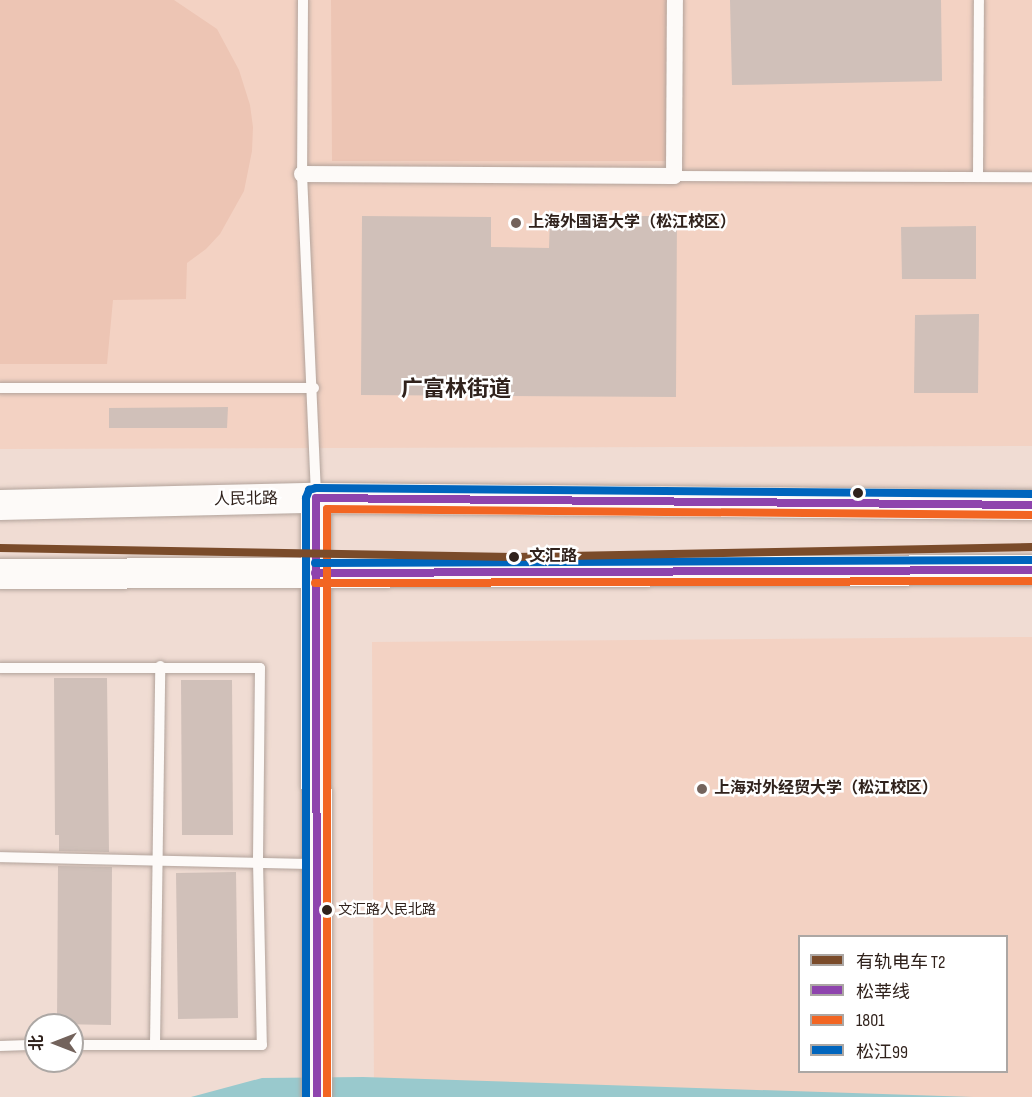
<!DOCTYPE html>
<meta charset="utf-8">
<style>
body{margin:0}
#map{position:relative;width:1032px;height:1097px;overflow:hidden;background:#f0dcd3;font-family:"Sofia Sans Condensed","Noto Sans SC",sans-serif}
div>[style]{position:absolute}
.built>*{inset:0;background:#f3d2c3}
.green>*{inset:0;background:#edc5b4}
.water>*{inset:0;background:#99c9cd}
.building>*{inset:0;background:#d0c0b9}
.roads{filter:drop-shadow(0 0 2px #b2a39b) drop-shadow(0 0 2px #b2a39b)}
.service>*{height:10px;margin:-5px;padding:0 5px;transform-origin:5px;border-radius:5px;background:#fdfaf8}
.pedestrian>*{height:16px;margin:-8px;padding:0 8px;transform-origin:8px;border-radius:8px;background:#fdfaf8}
.secondary>*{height:30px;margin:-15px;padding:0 15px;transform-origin:15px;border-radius:15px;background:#fdfaf8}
.bus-1>*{height:8px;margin:-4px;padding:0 4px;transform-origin:4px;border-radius:4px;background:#8e44ad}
.bus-2>*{height:8px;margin:-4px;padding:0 4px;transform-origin:4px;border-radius:4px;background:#f26522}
.bus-3>*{height:8px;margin:-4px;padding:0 4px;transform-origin:4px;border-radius:4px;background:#0065bd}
.tram-1>*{height:8px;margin:-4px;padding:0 4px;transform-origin:4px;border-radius:4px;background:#7a4b2a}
.dots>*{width:16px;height:16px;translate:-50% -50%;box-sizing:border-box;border:3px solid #fff;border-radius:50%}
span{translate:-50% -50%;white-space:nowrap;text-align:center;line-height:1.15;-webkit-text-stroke:5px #fff;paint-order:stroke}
.bus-label{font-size:14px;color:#30221c}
.left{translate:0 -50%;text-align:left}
.poi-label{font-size:16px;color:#30221c;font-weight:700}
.street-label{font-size:16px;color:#30221c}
.stop-label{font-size:16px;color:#30221c;font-weight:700}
.district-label{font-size:22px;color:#30221c;font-weight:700}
.legend{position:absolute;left:798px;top:935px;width:210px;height:138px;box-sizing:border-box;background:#fff;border:2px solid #aca7a4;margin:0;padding:8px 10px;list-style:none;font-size:18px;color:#30221c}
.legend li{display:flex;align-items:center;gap:12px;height:30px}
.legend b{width:30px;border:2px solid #aca7a4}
.north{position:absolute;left:24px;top:1013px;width:60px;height:60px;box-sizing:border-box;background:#fff;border:2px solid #aca7a4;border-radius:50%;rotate:270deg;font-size:16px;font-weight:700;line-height:24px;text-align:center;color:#30221c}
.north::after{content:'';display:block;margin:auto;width:21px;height:27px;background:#73635c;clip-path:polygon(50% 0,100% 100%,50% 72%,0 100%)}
</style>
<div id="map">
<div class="built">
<div style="clip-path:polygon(0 0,1032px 0,1032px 446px,0 449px)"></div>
<div style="clip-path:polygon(evenodd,1032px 637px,1032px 1097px,374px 1097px,372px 642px,1032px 637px,800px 936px,1006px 936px,1006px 1072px,800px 1072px,800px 936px)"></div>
</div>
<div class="green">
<div style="clip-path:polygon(0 0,174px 0,217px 29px,239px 70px,250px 105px,253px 127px,252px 151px,244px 191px,220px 234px,206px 249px,187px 263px,186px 299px,113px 300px,107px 364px,0 364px)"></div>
<div style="clip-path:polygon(331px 0,669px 0,668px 161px,332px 161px)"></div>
</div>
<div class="water">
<div style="clip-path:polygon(363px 1077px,973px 1097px,191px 1097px,262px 1078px)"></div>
</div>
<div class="building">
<div style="clip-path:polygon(730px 0,941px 0,942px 81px,732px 85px)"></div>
<div style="clip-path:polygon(362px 216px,491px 217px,491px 247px,549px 248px,550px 216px,677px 216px,676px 397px,361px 395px)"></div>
<div style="clip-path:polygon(976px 226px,976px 279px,902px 279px,901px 227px)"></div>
<div style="clip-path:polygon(976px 314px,979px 314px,978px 393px,914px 393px,915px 315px)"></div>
<div style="clip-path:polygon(228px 407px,227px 428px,109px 428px,109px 408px)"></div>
<div style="clip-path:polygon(54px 678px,107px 678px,109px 852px,59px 851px,59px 835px,55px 835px)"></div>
<div style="clip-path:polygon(181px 680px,232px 680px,233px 835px,182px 835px)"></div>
<div style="clip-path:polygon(58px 866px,112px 867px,111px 1025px,57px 1024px)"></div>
<div style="clip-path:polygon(236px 872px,238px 1018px,178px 1019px,176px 873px)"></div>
</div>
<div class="roads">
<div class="service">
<div style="left:303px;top:0;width:174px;rotate:90.3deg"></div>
<div style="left:302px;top:174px;width:321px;rotate:87.5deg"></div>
<div style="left:674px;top:176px;width:358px;rotate:0.2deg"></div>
<div style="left:978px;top:177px;width:177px;rotate:-89.7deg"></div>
<div style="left:0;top:388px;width:314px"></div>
<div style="left:0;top:668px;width:260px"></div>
<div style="left:260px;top:668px;width:193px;rotate:90.6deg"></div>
<div style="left:258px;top:861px;width:184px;rotate:88.8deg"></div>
<div style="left:262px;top:1045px;width:190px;rotate:180deg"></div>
<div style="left:0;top:857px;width:315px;rotate:1.3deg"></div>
<div style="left:155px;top:1045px;width:379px;rotate:-89.2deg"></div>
<div style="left:0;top:1046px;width:36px;rotate:-2deg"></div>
</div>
<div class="pedestrian">
<div style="left:302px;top:174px;width:372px;rotate:0.3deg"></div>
<div style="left:674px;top:176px;width:176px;rotate:-89.7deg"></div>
</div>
<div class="secondary">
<div style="left:316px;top:498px;width:599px;rotate:89.9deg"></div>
<div style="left:0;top:505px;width:316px;rotate:-1.3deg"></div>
<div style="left:316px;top:498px;width:716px;rotate:0.56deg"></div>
<div style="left:0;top:574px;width:1032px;rotate:-0.22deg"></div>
</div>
</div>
<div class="bus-1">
<div style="left:315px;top:573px;width:717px;rotate:-0.24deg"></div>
<div style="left:317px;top:1097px;width:599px;rotate:-90.1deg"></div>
<div style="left:316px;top:498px;width:716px;rotate:0.56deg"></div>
</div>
<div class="bus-2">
<div style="left:315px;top:583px;width:717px;rotate:-0.16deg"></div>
<div style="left:327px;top:1097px;width:588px;rotate:-90deg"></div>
<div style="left:327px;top:509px;width:705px;rotate:0.49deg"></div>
</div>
<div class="bus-3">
<div style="left:315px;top:563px;width:717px;rotate:-0.24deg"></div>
<div style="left:306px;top:1097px;width:599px;rotate:-90deg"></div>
<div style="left:306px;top:498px;width:9px;rotate:-69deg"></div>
<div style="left:309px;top:490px;width:7px;rotate:-16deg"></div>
<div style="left:316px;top:488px;width:716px;rotate:0.48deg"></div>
</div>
<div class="tram-1">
<div style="left:0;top:548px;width:516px;rotate:1deg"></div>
<div style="left:516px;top:557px;width:516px;rotate:-1.11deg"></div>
</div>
<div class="dots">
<div style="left:516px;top:223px;background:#73635c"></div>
<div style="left:858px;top:493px;background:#30221c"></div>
<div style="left:514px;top:557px;background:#30221c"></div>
<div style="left:702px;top:789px;background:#73635c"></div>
<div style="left:327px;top:910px;background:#30221c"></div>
</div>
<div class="bus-label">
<span class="left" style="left:338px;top:910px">文汇路人民北路</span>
</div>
<div class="poi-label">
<span class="left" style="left:528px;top:223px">上海外国语大学（松江校区）</span>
<span class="left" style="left:714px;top:789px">上海对外经贸大学（松江校区）</span>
</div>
<div class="street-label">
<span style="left:246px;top:500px;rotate:-1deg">人民北路</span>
</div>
<div class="stop-label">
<span class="left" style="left:529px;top:557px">文汇路</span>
</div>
<div class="district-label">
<span style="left:456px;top:390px">广富林街道</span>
</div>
<ul class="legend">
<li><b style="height:8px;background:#7a4b2a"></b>有轨电车 T2</li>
<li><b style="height:8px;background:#8e44ad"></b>松莘线</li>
<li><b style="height:8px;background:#f26522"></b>1801</li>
<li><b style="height:8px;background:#0065bd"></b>松江99</li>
</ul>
<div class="north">北</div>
</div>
